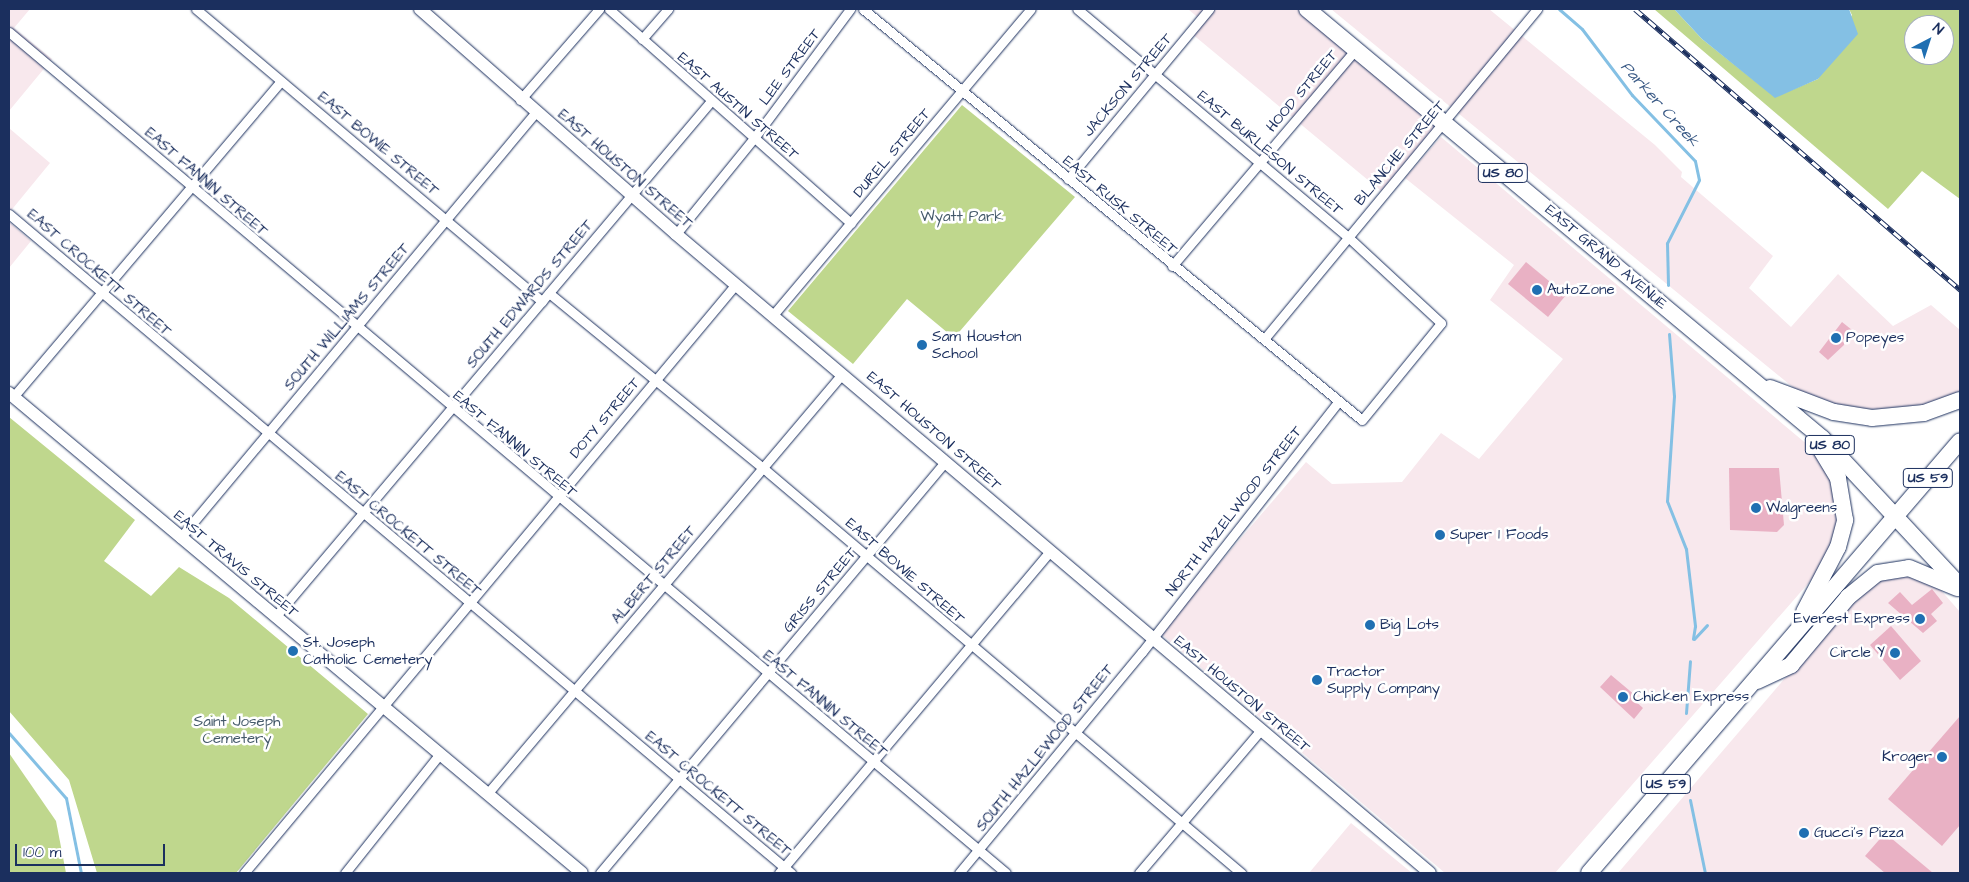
<!DOCTYPE html>
<style>
body{margin:0}
#map{position:relative;width:1969px;height:882px;overflow:hidden;background:#fff;font-family:"Architects Daughter",sans-serif}
div>[style]{position:absolute}
.built>*{inset:0;background:#f8e8ed}
.green>*{inset:0;background:#bfd78d}
.water>*{inset:0;background:#84c0e4}
.stream>*{height:3px;margin:-1.5px;padding:0 1.5px;transform-origin:1.5px;border-radius:1.5px;background:#84c0e4}
.building>*{inset:0;background:#e9b1c4}
.roads{filter:drop-shadow(0 0 1px #1b2f5e) drop-shadow(0 0 1px #1b2f5e)}
.street>*{height:9px;margin:-4.5px;padding:0 4.5px;transform-origin:4.5px;border-radius:4.5px;background:#fff}
.secondary>*{height:12px;margin:-6px;padding:0 6px;transform-origin:6px;border-radius:6px;background:#fff}
.highway>*{height:16px;margin:-8px;padding:0 8px;transform-origin:8px;border-radius:8px;background:#fff}
.rail>*{height:5px;margin-top:-2.5px;transform-origin:0;background:repeating-linear-gradient(90deg,#fff 0 9px,#1b2f5e 0 18px);box-sizing:border-box;border-block:1px solid #1b2f5e}
.dots>*{width:14px;height:14px;translate:-50% -50%;box-sizing:border-box;border:2px solid #fff;border-radius:50%}
span{translate:-50% -50%;white-space:nowrap;text-align:center;line-height:1.15;-webkit-text-stroke:5px #fff;paint-order:stroke}
.shield-label span{padding:1px 4px;background:#fff;border:1px solid;border-radius:4px;-webkit-text-stroke-width:0}
.shield-label{font-size:14px;color:#1b2f5e;font-weight:700}
.street-label{font-size:15px;color:#1b2f5e}
.park-label{font-size:15px;color:#44596a}
.poi-label{font-size:15px;color:#1b2f5e}
.left{translate:0 -50%;text-align:left}
.right{translate:-100% -50%;text-align:right}
.water-label{font-size:16px;color:#3a5a86;font-style:italic}
.frame{position:absolute;inset:0;border:10px solid #1b2f5e;pointer-events:none}
.north{position:absolute;left:1904px;top:15px;width:50px;height:50px;box-sizing:border-box;background:#fff;border:1px solid #a4acbf;border-radius:50%;rotate:40deg;font-size:14px;font-weight:700;line-height:20px;text-align:center;color:#1b2f5e}
.north::after{content:'';display:block;margin:auto;width:18px;height:22px;background:#1f6fb2;clip-path:polygon(50% 0,100% 100%,50% 72%,0 100%)}
.scale{position:absolute;left:15px;top:844px;width:150px;height:22px;box-sizing:border-box;border:2px solid #1b2f5e;border-top:0;padding-left:6px;font-size:15px;line-height:18px;white-space:nowrap;color:#1b2f5e;-webkit-text-stroke:4px #fff;paint-order:stroke}
</style>
<div id="map">
<div class="built">
<div style="clip-path:polygon(9px 9px,30px 9px,14px 28px,52px 59px,9px 111px)"></div>
<div style="clip-path:polygon(1188px 9px,1299px 9px,1442px 127px,1386px 195px,1191px 33px,1202px 21px)"></div>
<div style="clip-path:polygon(1331px 9px,1489px 9px,1655px 145px,1682px 172px,1681px 177px,1773px 256px,1749px 288px,1791px 327px,1838px 274px,1893px 326px,1931px 305px,1960px 330px,1960px 392px,1953px 398px,1897px 412px,1843px 407px,1795px 389px)"></div>
<div style="clip-path:polygon(9px 128px,50px 163px,9px 213px)"></div>
<div style="clip-path:polygon(1441px 137px,1815px 451px,1832px 476px,1840px 509px,1836px 539px,1819px 571px,1555px 873px,1445px 873px,1160px 633px,1306px 462px,1332px 484px,1402px 482px,1441px 433px,1479px 459px,1563px 359px,1490px 300px,1514px 265px,1405px 178px)"></div>
<div style="clip-path:polygon(9px 222px,31px 241px,9px 268px)"></div>
<div style="clip-path:polygon(1905px 570px,1932px 580px,1960px 612px,1960px 873px,1618px 873px,1840px 614px,1867px 585px)"></div>
<div style="clip-path:polygon(1351px 823px,1412px 873px,1309px 873px)"></div>
</div>
<div class="green">
<div style="clip-path:polygon(evenodd,1654px 9px,1674px 9px,1702px 39px,1775px 97px,1818px 79px,1852px 15px,1849px 9px,1960px 9px,1960px 199px,1922px 171px,1888px 209px,1654px 9px,1914px 25px,1944px 25px,1944px 55px,1914px 55px,1914px 25px)"></div>
<div style="clip-path:polygon(962px 105px,1075px 197px,954px 338px,907px 299px,853px 364px,788px 311px)"></div>
<div style="clip-path:polygon(9px 417px,135px 520px,104px 561px,151px 596px,179px 567px,229px 598px,368px 714px,236px 873px,97px 873px,69px 780px,9px 711px)"></div>
<div style="clip-path:polygon(9px 753px,56px 821px,66px 873px,9px 873px)"></div>
</div>
<div class="water">
<div style="clip-path:polygon(1674px 9px,1849px 9px,1858px 34px,1818px 79px,1775px 98px,1702px 39px)"></div>
</div>
<div class="stream">
<div style="left:1559px;top:9px;width:30px;rotate:41deg"></div>
<div style="left:1582px;top:29px;width:83px;rotate:52.9deg"></div>
<div style="left:1632px;top:95px;width:91px;rotate:46.3deg"></div>
<div style="left:1695px;top:161px;width:19px;rotate:78deg"></div>
<div style="left:1699px;top:180px;width:71px;rotate:116.9deg"></div>
<div style="left:1667px;top:243px;width:42px;rotate:88.6deg"></div>
<div style="left:1669px;top:334px;width:62px;rotate:85.4deg"></div>
<div style="left:1674px;top:396px;width:105px;rotate:93.8deg"></div>
<div style="left:1667px;top:501px;width:52px;rotate:68.4deg"></div>
<div style="left:1686px;top:549px;width:78px;rotate:83.3deg"></div>
<div style="left:1695px;top:626px;width:13px;rotate:99deg"></div>
<div style="left:1694px;top:639px;width:19px;rotate:-47deg"></div>
<div style="left:1686px;top:713px;width:52px;rotate:-85.6deg"></div>
<div style="left:9px;top:733px;width:86px;rotate:48.8deg"></div>
<div style="left:66px;top:798px;width:76px;rotate:78.7deg"></div>
<div style="left:1690px;top:800px;width:75px;rotate:78.4deg"></div>
</div>
<div class="building">
<div style="clip-path:polygon(1526px 262px,1566px 295px,1548px 317px,1508px 284px)"></div>
<div style="clip-path:polygon(1842px 322px,1852px 330px,1842px 341px,1845px 344px,1828px 360px,1819px 352px)"></div>
<div style="clip-path:polygon(1729px 468px,1779px 468px,1784px 525px,1777px 532px,1730px 530px)"></div>
<div style="clip-path:polygon(1932px 589px,1943px 603px,1931px 614px,1937px 621px,1923px 633px,1888px 603px,1900px 592px,1912px 605px)"></div>
<div style="clip-path:polygon(1891px 626px,1921px 661px,1900px 680px,1870px 645px)"></div>
<div style="clip-path:polygon(1611px 675px,1636px 696px,1633px 699px,1643px 708px,1634px 719px,1600px 687px)"></div>
<div style="clip-path:polygon(1960px 716px,1960px 825px,1942px 846px,1888px 799px)"></div>
<div style="clip-path:polygon(1885px 833px,1933px 873px,1885px 873px,1865px 856px)"></div>
</div>
<div class="roads">
<div class="street">
<div style="left:196px;top:9px;width:453px;rotate:40.2deg"></div>
<div style="left:609px;top:9px;width:323px;rotate:41.5deg"></div>
<div style="left:863px;top:9px;width:646px;rotate:39.48deg"></div>
<div style="left:1362px;top:420px;width:125px;rotate:-50.8deg"></div>
<div style="left:1441px;top:323px;width:127px;rotate:-137.2deg"></div>
<div style="left:1348px;top:237px;width:354px;rotate:-139.9deg"></div>
<div style="left:9px;top:32px;width:1304px;rotate:40.15deg"></div>
<div style="left:642px;top:39px;width:40px;rotate:-49deg"></div>
<div style="left:520px;top:100px;width:121px;rotate:-49deg"></div>
<div style="left:1068px;top:179px;width:221px;rotate:-50.3deg"></div>
<div style="left:9px;top:214px;width:1023px;rotate:40.12deg"></div>
<div style="left:676px;top:234px;width:124px;rotate:-50.9deg"></div>
<div style="left:754px;top:138px;width:161px;rotate:-53.3deg"></div>
<div style="left:1172px;top:266px;width:285px;rotate:-49.7deg"></div>
<div style="left:549px;top:293px;width:276px;rotate:39.3deg"></div>
<div style="left:763px;top:468px;width:627px;rotate:40.27deg"></div>
<div style="left:773px;top:315px;width:400px;rotate:-49.9deg"></div>
<div style="left:1265px;top:338px;width:427px;rotate:-50.4deg"></div>
<div style="left:13px;top:397px;width:414px;rotate:-49.7deg"></div>
<div style="left:180px;top:538px;width:554px;rotate:-50.13deg"></div>
<div style="left:275px;top:617px;width:676px;rotate:-49.8deg"></div>
<div style="left:487px;top:794px;width:550px;rotate:-49.79deg"></div>
<div style="left:244px;top:873px;width:767px;rotate:-50.13deg"></div>
<div style="left:345px;top:873px;width:151px;rotate:-51.5deg"></div>
<div style="left:600px;top:873px;width:537px;rotate:-49.99deg"></div>
<div style="left:779px;top:873px;width:419px;rotate:-49.9deg"></div>
<div style="left:959px;top:873px;width:287px;rotate:-50.4deg"></div>
<div style="left:1142px;top:652px;width:319px;rotate:-51.9deg"></div>
<div style="left:1139px;top:873px;width:187px;rotate:-49.6deg"></div>
</div>
<div class="secondary">
<div style="left:420px;top:9px;width:341px;rotate:41.3deg"></div>
<div style="left:676px;top:234px;width:988px;rotate:40.28deg"></div>
<div style="left:9px;top:393px;width:747px;rotate:39.95deg"></div>
</div>
<div class="highway">
<div style="left:1307px;top:9px;width:670px;rotate:39.79deg"></div>
<div style="left:1822px;top:438px;width:202px;rotate:47deg"></div>
<div style="left:1770px;top:388px;width:68px;rotate:20.6deg"></div>
<div style="left:1834px;top:412px;width:38px;rotate:9deg"></div>
<div style="left:1872px;top:418px;width:52px;rotate:-5.5deg"></div>
<div style="left:1924px;top:413px;width:38px;rotate:-20deg"></div>
<div style="left:1804px;top:612px;width:73px;rotate:-62.4deg"></div>
<div style="left:1838px;top:547px;width:28px;rotate:-75deg"></div>
<div style="left:1845px;top:520px;width:43px;rotate:-99.5deg"></div>
<div style="left:1838px;top:478px;width:44px;rotate:-121.2deg"></div>
<div style="left:1757px;top:681px;width:38px;rotate:-25deg"></div>
<div style="left:1791px;top:665px;width:89px;rotate:-50deg"></div>
<div style="left:1848px;top:597px;width:38px;rotate:-39deg"></div>
<div style="left:1878px;top:573px;width:31px;rotate:-9deg"></div>
<div style="left:1909px;top:568px;width:52px;rotate:22.6deg"></div>
<div style="left:1589px;top:873px;width:569px;rotate:-49.34deg"></div>
</div>
</div>
<div class="rail">
<div style="left:1635px;top:9px;width:430px;rotate:40.8deg"></div>
</div>
<div class="dots">
<div style="left:1537px;top:290px;background:#1f6fb2"></div>
<div style="left:1836px;top:338px;background:#1f6fb2"></div>
<div style="left:922px;top:345px;background:#1f6fb2"></div>
<div style="left:1756px;top:508px;background:#1f6fb2"></div>
<div style="left:1440px;top:535px;background:#1f6fb2"></div>
<div style="left:1920px;top:619px;background:#1f6fb2"></div>
<div style="left:1370px;top:625px;background:#1f6fb2"></div>
<div style="left:293px;top:651px;background:#1f6fb2"></div>
<div style="left:1895px;top:653px;background:#1f6fb2"></div>
<div style="left:1317px;top:680px;background:#1f6fb2"></div>
<div style="left:1623px;top:697px;background:#1f6fb2"></div>
<div style="left:1942px;top:757px;background:#1f6fb2"></div>
<div style="left:1804px;top:833px;background:#1f6fb2"></div>
</div>
<div class="shield-label">
<span style="left:1503px;top:173px">US 80</span>
<span style="left:1830px;top:445px">US 80</span>
<span style="left:1928px;top:478px">US 59</span>
<span style="left:1666px;top:784px">US 59</span>
</div>
<div class="street-label">
<span style="left:790px;top:67px;rotate:-53deg">LEE STREET</span>
<span style="left:1128px;top:85px;rotate:-50deg">JACKSON STREET</span>
<span style="left:1302px;top:91px;rotate:-50deg">HOOD STREET</span>
<span style="left:738px;top:106px;rotate:41deg">EAST AUSTIN STREET</span>
<span style="left:378px;top:144px;rotate:40deg">EAST BOWIE STREET</span>
<span style="left:892px;top:153px;rotate:-50deg">DUREL STREET</span>
<span style="left:1270px;top:153px;rotate:40deg">EAST BURLESON STREET</span>
<span style="left:1400px;top:153px;rotate:-50deg">BLANCHE STREET</span>
<span style="left:625px;top:169px;rotate:41deg">EAST HOUSTON STREET</span>
<span style="left:206px;top:182px;rotate:41deg">EAST FANNIN STREET</span>
<span style="left:1120px;top:205px;rotate:40deg">EAST RUSK STREET</span>
<span style="left:1606px;top:257px;rotate:40deg">EAST GRAND AVENUE</span>
<span style="left:99px;top:273px;rotate:41deg">EAST CROCKETT STREET</span>
<span style="left:530px;top:294px;rotate:-50deg">SOUTH EDWARDS STREET</span>
<span style="left:347px;top:317px;rotate:-50deg">SOUTH WILLIAMS STREET</span>
<span style="left:605px;top:418px;rotate:-50deg">DOTY STREET</span>
<span style="left:934px;top:431px;rotate:41deg">EAST HOUSTON STREET</span>
<span style="left:515px;top:444px;rotate:40deg">EAST FANNIN STREET</span>
<span style="left:1234px;top:511px;rotate:-52deg">NORTH HAZELWOOD STREET</span>
<span style="left:408px;top:534px;rotate:40deg">EAST CROCKETT STREET</span>
<span style="left:236px;top:564px;rotate:40deg">EAST TRAVIS STREET</span>
<span style="left:905px;top:571px;rotate:41deg">EAST BOWIE STREET</span>
<span style="left:654px;top:575px;rotate:-50deg">ALBERT STREET</span>
<span style="left:820px;top:590px;rotate:-50deg">GRISS STREET</span>
<span style="left:1242px;top:694px;rotate:40deg">EAST HOUSTON STREET</span>
<span style="left:825px;top:704px;rotate:40deg">EAST FANNIN STREET</span>
<span style="left:1045px;top:748px;rotate:-51deg">SOUTH HAZLEWOOD STREET</span>
<span style="left:718px;top:794px;rotate:40deg">EAST CROCKETT STREET</span>
</div>
<div class="park-label">
<span style="left:962px;top:217px">Wyatt Park</span>
<span style="left:237px;top:730px">Saint Joseph<br>Cemetery</span>
</div>
<div class="poi-label">
<span class="left" style="left:1547px;top:290px">AutoZone</span>
<span class="left" style="left:932px;top:345px">Sam Houston<br>School</span>
<span class="left" style="left:1846px;top:338px">Popeyes</span>
<span class="left" style="left:1766px;top:508px">Walgreens</span>
<span class="left" style="left:1450px;top:535px">Super 1 Foods</span>
<span class="right" style="left:1910px;top:619px">Everest Express</span>
<span class="left" style="left:1380px;top:625px">Big Lots</span>
<span class="left" style="left:303px;top:651px">St. Joseph<br>Catholic Cemetery</span>
<span class="right" style="left:1885px;top:653px">Circle Y</span>
<span class="left" style="left:1327px;top:680px">Tractor<br>Supply Company</span>
<span class="left" style="left:1633px;top:697px">Chicken Express</span>
<span class="right" style="left:1932px;top:757px">Kroger</span>
<span class="left" style="left:1814px;top:833px">Gucci's Pizza</span>
</div>
<div class="water-label">
<span style="left:1660px;top:104px;rotate:48deg">Parker Creek</span>
</div>
<div class="frame"></div>
<div class="north">N</div>
<div class="scale">100 m</div>
</div>
